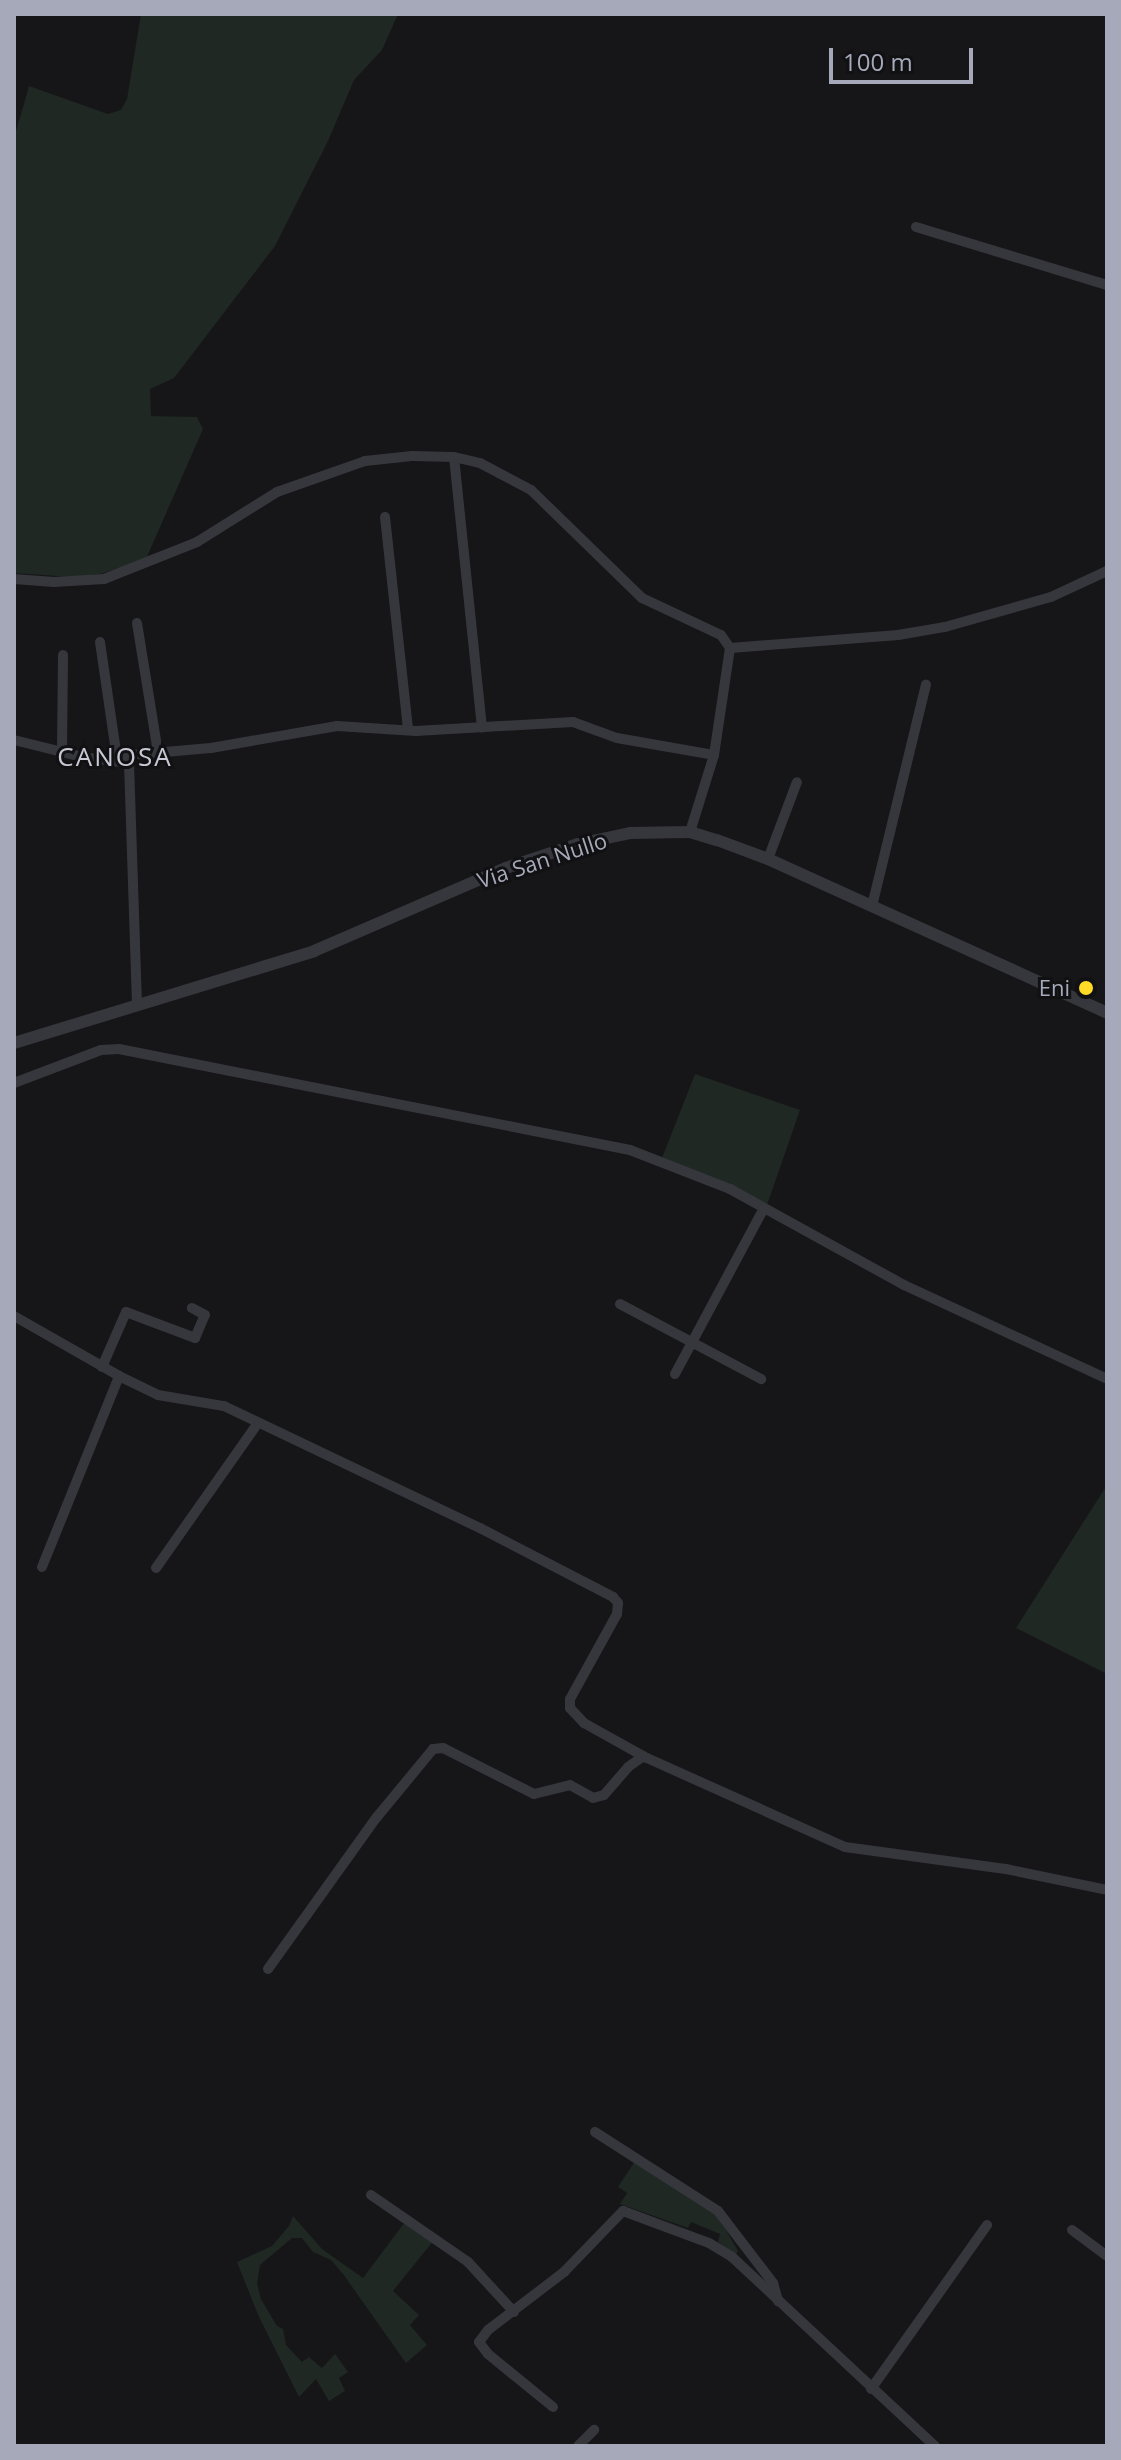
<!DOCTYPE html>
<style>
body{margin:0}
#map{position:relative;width:1121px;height:2460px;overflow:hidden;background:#161618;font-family:"Open Sans",sans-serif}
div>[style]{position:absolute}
.green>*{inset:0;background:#1f2822}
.minor>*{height:10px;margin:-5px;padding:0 5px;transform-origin:5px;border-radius:5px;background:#36363d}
.tertiary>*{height:12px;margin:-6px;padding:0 6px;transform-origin:6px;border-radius:6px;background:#36363d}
.dots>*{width:22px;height:22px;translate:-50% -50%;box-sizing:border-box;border:4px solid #111113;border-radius:50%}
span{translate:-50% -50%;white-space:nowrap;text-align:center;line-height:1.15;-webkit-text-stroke:6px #111113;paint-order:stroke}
.street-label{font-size:22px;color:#a6a9b9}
.poi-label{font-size:22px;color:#a6a9b9}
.right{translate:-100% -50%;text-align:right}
.quarter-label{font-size:26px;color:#c8c9d5;letter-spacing:2px}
.frame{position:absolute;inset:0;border:16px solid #a6a9b9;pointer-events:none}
.scale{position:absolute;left:829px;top:48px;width:144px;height:36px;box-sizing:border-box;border:4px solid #a6a9b9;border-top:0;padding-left:10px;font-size:24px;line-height:28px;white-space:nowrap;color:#a6a9b9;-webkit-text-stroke:6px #111113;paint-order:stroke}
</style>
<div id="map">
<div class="green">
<div style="clip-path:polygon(141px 14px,398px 14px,382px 50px,354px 80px,328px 141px,275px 246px,174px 378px,150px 389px,151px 416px,197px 417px,203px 429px,146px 559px,100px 574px,73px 577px,14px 573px,14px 138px,29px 86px,108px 114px,121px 110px,127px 99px)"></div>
<div style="clip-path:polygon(695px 1074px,800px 1110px,767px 1205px,662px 1158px)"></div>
<div style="clip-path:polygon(1107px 1485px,1107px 1674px,1016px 1628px)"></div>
<div style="clip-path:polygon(635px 2161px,718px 2216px,738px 2251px,736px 2255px,718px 2242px,720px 2234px,691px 2222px,688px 2228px,620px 2204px,627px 2193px,618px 2187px)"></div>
<div style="clip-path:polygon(293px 2216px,322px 2249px,363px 2278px,405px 2222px,434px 2240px,393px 2291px,419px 2315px,410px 2325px,427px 2345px,406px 2363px,343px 2274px,331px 2260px,313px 2252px,302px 2238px,292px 2238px,260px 2265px,257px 2284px,261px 2299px,277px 2326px,283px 2329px,286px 2345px,302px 2362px,309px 2357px,322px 2368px,335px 2354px,348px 2372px,339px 2378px,345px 2391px,329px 2401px,316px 2379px,299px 2397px,259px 2317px,237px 2262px,272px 2246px,289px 2226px)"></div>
</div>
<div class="minor">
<div style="left:916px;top:227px;width:200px;rotate:16.9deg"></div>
<div style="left:454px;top:457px;width:272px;rotate:84.1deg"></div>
<div style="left:385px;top:517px;width:213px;rotate:83.8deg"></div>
<div style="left:14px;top:579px;width:40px;rotate:4.3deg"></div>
<div style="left:54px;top:582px;width:50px;rotate:-3.4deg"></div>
<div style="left:104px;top:579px;width:100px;rotate:-21.7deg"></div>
<div style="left:197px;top:542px;width:94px;rotate:-32deg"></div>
<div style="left:277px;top:492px;width:93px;rotate:-19.4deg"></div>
<div style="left:365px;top:461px;width:47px;rotate:-6.1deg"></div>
<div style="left:412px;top:456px;width:42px;rotate:1.4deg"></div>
<div style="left:454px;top:457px;width:27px;rotate:13deg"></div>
<div style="left:480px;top:463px;width:58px;rotate:27.9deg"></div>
<div style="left:531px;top:490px;width:155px;rotate:44.2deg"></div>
<div style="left:642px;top:598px;width:87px;rotate:25.1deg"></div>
<div style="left:721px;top:635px;width:16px;rotate:55deg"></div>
<div style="left:730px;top:648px;width:108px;rotate:98.5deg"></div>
<div style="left:714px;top:755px;width:81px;rotate:107.3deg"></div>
<div style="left:137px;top:623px;width:131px;rotate:80.8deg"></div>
<div style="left:100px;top:642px;width:118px;rotate:81.7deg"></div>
<div style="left:117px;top:759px;width:14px;rotate:-17deg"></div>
<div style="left:130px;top:755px;width:81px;rotate:-4.9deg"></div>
<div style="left:211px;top:748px;width:128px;rotate:-9.9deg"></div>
<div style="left:337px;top:726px;width:79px;rotate:3.6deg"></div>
<div style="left:416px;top:731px;width:157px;rotate:-3.3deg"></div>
<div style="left:573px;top:722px;width:47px;rotate:20deg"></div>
<div style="left:617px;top:738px;width:98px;rotate:9.9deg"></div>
<div style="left:730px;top:648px;width:169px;rotate:-4.4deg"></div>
<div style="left:898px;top:635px;width:48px;rotate:-9.7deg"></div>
<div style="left:945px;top:627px;width:110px;rotate:-15.8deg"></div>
<div style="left:1051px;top:597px;width:62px;rotate:-24.9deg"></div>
<div style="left:14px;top:740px;width:70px;rotate:14deg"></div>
<div style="left:82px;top:757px;width:47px;rotate:7.3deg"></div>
<div style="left:129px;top:763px;width:242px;rotate:88.1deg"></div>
<div style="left:62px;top:752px;width:97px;rotate:-89.4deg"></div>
<div style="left:768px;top:859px;width:82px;rotate:-69.4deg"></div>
<div style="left:872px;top:906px;width:228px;rotate:-76.3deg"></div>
<div style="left:14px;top:1083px;width:93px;rotate:-20.8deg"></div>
<div style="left:101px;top:1050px;width:18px;rotate:-3deg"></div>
<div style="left:119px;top:1049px;width:521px;rotate:11.18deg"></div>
<div style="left:630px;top:1150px;width:107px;rotate:21.3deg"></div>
<div style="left:730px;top:1189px;width:199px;rotate:28.9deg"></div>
<div style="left:904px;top:1285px;width:224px;rotate:24.8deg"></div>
<div style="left:620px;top:1304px;width:160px;rotate:28deg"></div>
<div style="left:14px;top:1316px;width:121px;rotate:29.7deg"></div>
<div style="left:119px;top:1376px;width:43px;rotate:26deg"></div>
<div style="left:158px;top:1395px;width:67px;rotate:9.5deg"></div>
<div style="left:224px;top:1406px;width:284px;rotate:25.5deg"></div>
<div style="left:480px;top:1528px;width:150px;rotate:27.4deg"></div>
<div style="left:613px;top:1597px;width:8px;rotate:50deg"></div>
<div style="left:618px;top:1603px;width:11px;rotate:95deg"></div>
<div style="left:617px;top:1614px;width:97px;rotate:118.9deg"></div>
<div style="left:570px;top:1699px;width:9px;rotate:90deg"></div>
<div style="left:570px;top:1708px;width:21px;rotate:47deg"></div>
<div style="left:584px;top:1723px;width:72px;rotate:29.1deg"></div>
<div style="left:647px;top:1758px;width:217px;rotate:24.2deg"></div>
<div style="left:845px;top:1847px;width:162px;rotate:7.8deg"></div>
<div style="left:1006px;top:1869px;width:103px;rotate:11.7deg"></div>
<div style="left:102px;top:1367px;width:60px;rotate:-66.4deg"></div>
<div style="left:126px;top:1312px;width:74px;rotate:20.6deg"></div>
<div style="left:195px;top:1338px;width:25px;rotate:-67deg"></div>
<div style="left:205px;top:1315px;width:15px;rotate:-152deg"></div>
<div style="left:675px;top:1374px;width:188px;rotate:-61.8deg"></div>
<div style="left:42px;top:1567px;width:206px;rotate:-68deg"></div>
<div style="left:156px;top:1568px;width:177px;rotate:-54.9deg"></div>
<div style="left:268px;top:1969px;width:187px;rotate:-54.4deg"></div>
<div style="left:377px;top:1817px;width:88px;rotate:-50.5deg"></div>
<div style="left:433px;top:1749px;width:10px;rotate:-6deg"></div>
<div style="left:443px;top:1748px;width:102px;rotate:26.8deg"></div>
<div style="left:534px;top:1794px;width:37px;rotate:-14deg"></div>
<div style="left:570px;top:1785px;width:26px;rotate:29deg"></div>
<div style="left:593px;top:1798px;width:11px;rotate:-15deg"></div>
<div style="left:604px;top:1795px;width:37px;rotate:-49deg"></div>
<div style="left:628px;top:1767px;width:19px;rotate:-35deg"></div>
<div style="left:595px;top:2132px;width:146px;rotate:32.7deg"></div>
<div style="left:718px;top:2211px;width:91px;rotate:52.6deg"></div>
<div style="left:773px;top:2283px;width:19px;rotate:74deg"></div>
<div style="left:371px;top:2195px;width:118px;rotate:34.6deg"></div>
<div style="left:468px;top:2262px;width:68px;rotate:47.4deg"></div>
<div style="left:1072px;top:2230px;width:44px;rotate:36.6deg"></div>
<div style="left:871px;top:2389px;width:201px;rotate:-54.7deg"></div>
<div style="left:553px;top:2407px;width:84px;rotate:-140.8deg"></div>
<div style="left:488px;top:2354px;width:15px;rotate:-127deg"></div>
<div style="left:479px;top:2342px;width:15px;rotate:-53deg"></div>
<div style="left:488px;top:2330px;width:96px;rotate:-37.3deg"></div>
<div style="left:564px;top:2272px;width:85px;rotate:-46deg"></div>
<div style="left:623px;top:2211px;width:92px;rotate:20.4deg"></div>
<div style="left:709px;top:2243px;width:26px;rotate:31deg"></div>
<div style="left:731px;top:2256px;width:279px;rotate:43deg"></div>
<div style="left:578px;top:2446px;width:23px;rotate:-45deg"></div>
</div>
<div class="tertiary">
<div style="left:14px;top:1043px;width:314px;rotate:-17deg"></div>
<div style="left:314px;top:951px;width:209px;rotate:-23.4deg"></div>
<div style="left:506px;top:868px;width:76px;rotate:-18.4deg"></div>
<div style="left:578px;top:844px;width:53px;rotate:-11.9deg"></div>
<div style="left:630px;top:833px;width:60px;rotate:-1deg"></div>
<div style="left:690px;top:832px;width:28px;rotate:17deg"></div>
<div style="left:717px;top:840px;width:54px;rotate:20.4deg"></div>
<div style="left:768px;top:859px;width:372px;rotate:24.4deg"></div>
</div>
<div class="dots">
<div style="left:1086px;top:988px;background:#ffda26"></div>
</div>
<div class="street-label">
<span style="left:542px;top:860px;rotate:-18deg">Via San Nullo</span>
</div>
<div class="poi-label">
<span class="right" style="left:1070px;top:988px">Eni</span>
</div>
<div class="quarter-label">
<span style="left:115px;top:757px">CANOSA</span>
</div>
<div class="frame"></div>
<div class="scale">100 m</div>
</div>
